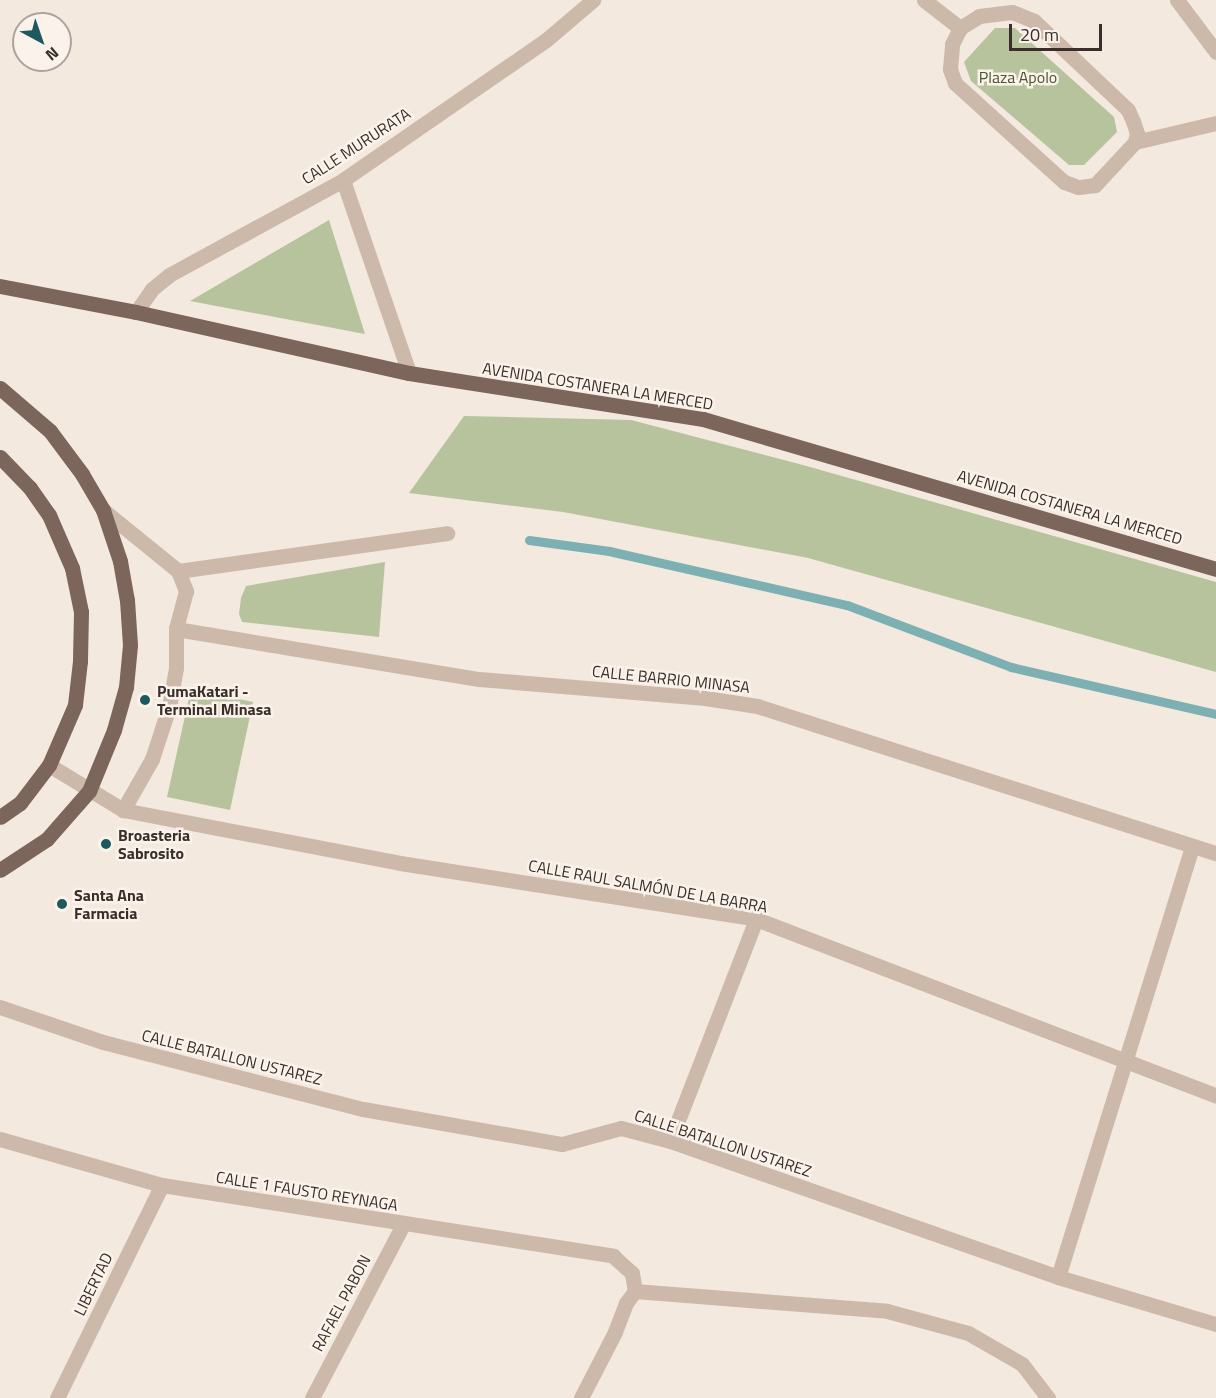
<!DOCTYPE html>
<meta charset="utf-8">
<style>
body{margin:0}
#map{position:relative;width:1216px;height:1398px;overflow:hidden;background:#f4e9de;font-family:"Titillium Web",sans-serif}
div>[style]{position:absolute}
.green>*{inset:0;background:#b7c39d}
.stream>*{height:9px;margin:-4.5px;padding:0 4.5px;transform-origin:4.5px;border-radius:4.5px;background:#7cb0b2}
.minor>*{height:15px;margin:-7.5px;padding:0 7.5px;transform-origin:7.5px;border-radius:7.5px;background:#ccb9a9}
.major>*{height:15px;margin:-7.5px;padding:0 7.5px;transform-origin:7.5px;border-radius:7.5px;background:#7c655a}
.dots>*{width:16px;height:16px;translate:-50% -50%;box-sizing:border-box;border:3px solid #fbf3eb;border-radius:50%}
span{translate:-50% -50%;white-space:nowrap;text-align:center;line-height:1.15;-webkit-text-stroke:5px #fbf3eb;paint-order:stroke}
.park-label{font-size:16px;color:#49592c}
.street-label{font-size:16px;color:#392e29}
.poi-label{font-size:16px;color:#392e29;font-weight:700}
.left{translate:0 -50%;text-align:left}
.north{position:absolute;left:12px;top:12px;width:60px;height:60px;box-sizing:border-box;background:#fbf3eb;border:2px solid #ada49d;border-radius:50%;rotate:140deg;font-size:16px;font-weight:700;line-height:24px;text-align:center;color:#392e29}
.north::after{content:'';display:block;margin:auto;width:21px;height:27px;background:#1d595d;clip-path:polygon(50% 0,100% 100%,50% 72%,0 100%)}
.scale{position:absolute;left:1009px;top:24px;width:93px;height:27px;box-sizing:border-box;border:3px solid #392e29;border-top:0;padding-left:8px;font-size:18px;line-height:21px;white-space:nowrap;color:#392e29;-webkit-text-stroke:4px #fbf3eb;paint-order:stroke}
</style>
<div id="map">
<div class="green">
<div style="clip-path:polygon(995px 28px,1015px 28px,1114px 117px,1117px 132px,1084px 165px,1069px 165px,971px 81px,964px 62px)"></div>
<div style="clip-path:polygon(329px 220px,365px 334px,190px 301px)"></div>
<div style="clip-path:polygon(464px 416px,631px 420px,803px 465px,1216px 582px,1216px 672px,808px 558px,563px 512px,409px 493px)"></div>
<div style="clip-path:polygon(385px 562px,379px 637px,242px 622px,239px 614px,241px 598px,246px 586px)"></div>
<div style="clip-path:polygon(191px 689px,253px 702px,230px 810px,167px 797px)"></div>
</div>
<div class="stream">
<div style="left:529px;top:540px;width:81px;rotate:7.8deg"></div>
<div style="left:609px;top:551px;width:244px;rotate:12.8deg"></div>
<div style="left:847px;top:605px;width:175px;rotate:20.7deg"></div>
<div style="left:1011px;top:667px;width:210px;rotate:12.9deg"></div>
</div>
<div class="minor">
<div style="left:924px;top:0;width:46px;rotate:37.9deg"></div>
<div style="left:1177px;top:0;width:65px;rotate:53.1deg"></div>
<div style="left:1012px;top:12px;width:24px;rotate:22deg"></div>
<div style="left:1034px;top:21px;width:129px;rotate:43.4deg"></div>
<div style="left:1128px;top:110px;width:12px;rotate:66deg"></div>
<div style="left:1133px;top:121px;width:13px;rotate:72deg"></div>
<div style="left:1137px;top:133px;width:9px;rotate:103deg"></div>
<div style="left:1135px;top:142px;width:59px;rotate:132.9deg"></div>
<div style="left:1095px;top:185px;width:17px;rotate:173deg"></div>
<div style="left:1078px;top:187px;width:15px;rotate:-160deg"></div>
<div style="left:1064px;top:182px;width:147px;rotate:-137.8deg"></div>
<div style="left:955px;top:83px;width:15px;rotate:-110deg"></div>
<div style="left:950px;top:69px;width:25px;rotate:-85deg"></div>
<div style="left:952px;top:44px;width:18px;rotate:-63deg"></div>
<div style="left:960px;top:28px;width:22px;rotate:-32deg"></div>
<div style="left:979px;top:16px;width:33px;rotate:-7deg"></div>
<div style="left:1135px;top:142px;width:83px;rotate:-13.2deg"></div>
<div style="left:343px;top:180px;width:204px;rotate:71.1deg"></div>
<div style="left:136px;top:312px;width:28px;rotate:-55deg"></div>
<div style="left:152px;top:289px;width:22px;rotate:-39deg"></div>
<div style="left:169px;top:275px;width:198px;rotate:-28.6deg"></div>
<div style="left:343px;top:180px;width:247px;rotate:-34.6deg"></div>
<div style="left:546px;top:40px;width:62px;rotate:-40.4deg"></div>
<div style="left:103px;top:510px;width:97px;rotate:39.1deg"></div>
<div style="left:178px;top:571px;width:22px;rotate:68deg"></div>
<div style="left:186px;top:591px;width:39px;rotate:105deg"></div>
<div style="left:176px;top:629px;width:39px;rotate:90deg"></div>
<div style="left:176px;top:668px;width:40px;rotate:100deg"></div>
<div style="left:169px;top:707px;width:55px;rotate:108.1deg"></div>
<div style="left:152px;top:759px;width:59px;rotate:119.6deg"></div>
<div style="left:178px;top:571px;width:272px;rotate:-8deg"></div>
<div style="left:176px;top:629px;width:307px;rotate:9.4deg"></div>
<div style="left:479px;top:679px;width:227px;rotate:4.8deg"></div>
<div style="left:705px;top:698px;width:53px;rotate:8.7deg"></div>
<div style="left:757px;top:706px;width:482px;rotate:17.8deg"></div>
<div style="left:49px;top:765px;width:87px;rotate:31.3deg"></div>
<div style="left:123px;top:810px;width:282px;rotate:10.8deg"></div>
<div style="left:400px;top:863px;width:360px;rotate:8.9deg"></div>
<div style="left:756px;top:919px;width:493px;rotate:21deg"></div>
<div style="left:0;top:1007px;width:109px;rotate:18.8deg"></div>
<div style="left:103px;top:1042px;width:268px;rotate:14.5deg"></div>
<div style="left:363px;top:1109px;width:202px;rotate:10deg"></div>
<div style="left:562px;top:1144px;width:61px;rotate:-15.2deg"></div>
<div style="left:621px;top:1128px;width:51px;rotate:14.9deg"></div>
<div style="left:670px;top:1141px;width:411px;rotate:19.3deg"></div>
<div style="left:1058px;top:1277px;width:165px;rotate:16.6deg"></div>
<div style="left:0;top:1139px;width:168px;rotate:15.9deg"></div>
<div style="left:162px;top:1185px;width:457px;rotate:8.9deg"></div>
<div style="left:613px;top:1256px;width:25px;rotate:42deg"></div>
<div style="left:632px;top:1273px;width:18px;rotate:81deg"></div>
<div style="left:635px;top:1291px;width:15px;rotate:127deg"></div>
<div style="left:626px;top:1303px;width:31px;rotate:111deg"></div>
<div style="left:615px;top:1332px;width:74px;rotate:117.3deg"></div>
<div style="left:670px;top:1141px;width:238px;rotate:-68.8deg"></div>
<div style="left:1058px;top:1277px;width:451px;rotate:-72.7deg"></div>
<div style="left:635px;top:1291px;width:253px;rotate:4.5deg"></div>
<div style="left:887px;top:1311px;width:84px;rotate:15.2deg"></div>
<div style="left:968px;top:1333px;width:62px;rotate:29.9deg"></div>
<div style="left:1022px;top:1364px;width:43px;rotate:52.6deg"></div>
<div style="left:57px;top:1398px;width:237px;rotate:-63.8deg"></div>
<div style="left:312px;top:1398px;width:195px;rotate:-62.3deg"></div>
</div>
<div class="major">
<div style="left:0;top:286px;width:138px;rotate:10.8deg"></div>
<div style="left:136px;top:312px;width:280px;rotate:12.6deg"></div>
<div style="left:409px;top:373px;width:298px;rotate:8.9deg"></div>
<div style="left:703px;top:419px;width:534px;rotate:16.3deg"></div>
<div style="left:0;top:388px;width:66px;rotate:40.7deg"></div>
<div style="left:50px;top:431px;width:54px;rotate:53.3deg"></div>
<div style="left:82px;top:474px;width:42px;rotate:59.7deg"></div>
<div style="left:103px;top:510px;width:54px;rotate:71.6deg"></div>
<div style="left:120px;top:561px;width:40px;rotate:80deg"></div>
<div style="left:127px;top:600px;width:45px;rotate:86.2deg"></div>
<div style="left:130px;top:645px;width:42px;rotate:95.4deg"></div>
<div style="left:126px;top:687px;width:45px;rotate:105.6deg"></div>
<div style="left:114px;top:730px;width:66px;rotate:112.3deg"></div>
<div style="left:89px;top:791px;width:64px;rotate:131.2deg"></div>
<div style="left:47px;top:839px;width:56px;rotate:146.6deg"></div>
<div style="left:0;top:457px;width:43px;rotate:45.9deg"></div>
<div style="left:30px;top:488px;width:33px;rotate:55deg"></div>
<div style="left:49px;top:515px;width:58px;rotate:66.5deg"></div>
<div style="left:72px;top:568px;width:45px;rotate:78.4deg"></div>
<div style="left:81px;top:612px;width:49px;rotate:91.2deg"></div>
<div style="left:80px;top:661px;width:44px;rotate:96.5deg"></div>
<div style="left:75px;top:705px;width:65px;rotate:113.4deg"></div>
<div style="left:49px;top:765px;width:48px;rotate:127.3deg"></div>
<div style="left:20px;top:803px;width:24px;rotate:145deg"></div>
</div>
<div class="dots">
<div style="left:145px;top:700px;background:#1d595d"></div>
<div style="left:106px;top:844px;background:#1d595d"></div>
<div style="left:62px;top:904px;background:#1d595d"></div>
</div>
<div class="park-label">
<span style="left:1018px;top:77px">Plaza Apolo</span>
</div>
<div class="street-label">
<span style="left:356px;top:146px;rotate:-33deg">CALLE MURURATA</span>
<span style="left:598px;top:386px;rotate:9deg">AVENIDA COSTANERA LA MERCED</span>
<span style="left:1070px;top:507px;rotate:16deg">AVENIDA COSTANERA LA MERCED</span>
<span style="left:671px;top:679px;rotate:6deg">CALLE BARRIO MINASA</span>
<span style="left:648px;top:886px;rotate:10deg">CALLE RAUL SALMÓN DE LA BARRA</span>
<span style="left:232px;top:1057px;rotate:14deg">CALLE BATALLON USTAREZ</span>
<span style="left:723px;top:1143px;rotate:18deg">CALLE BATALLON USTAREZ</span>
<span style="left:307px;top:1191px;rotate:9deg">CALLE 1 FAUSTO REYNAGA</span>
<span style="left:93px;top:1284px;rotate:-64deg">LIBERTAD</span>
<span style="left:341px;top:1303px;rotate:-62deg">RAFAEL PABON</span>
</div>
<div class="poi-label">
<span class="left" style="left:157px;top:700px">PumaKatari -<br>Terminal Minasa</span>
<span class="left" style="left:118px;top:844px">Broasteria<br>Sabrosito</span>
<span class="left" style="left:74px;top:904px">Santa Ana<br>Farmacia</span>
</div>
<div class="north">N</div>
<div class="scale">20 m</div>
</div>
